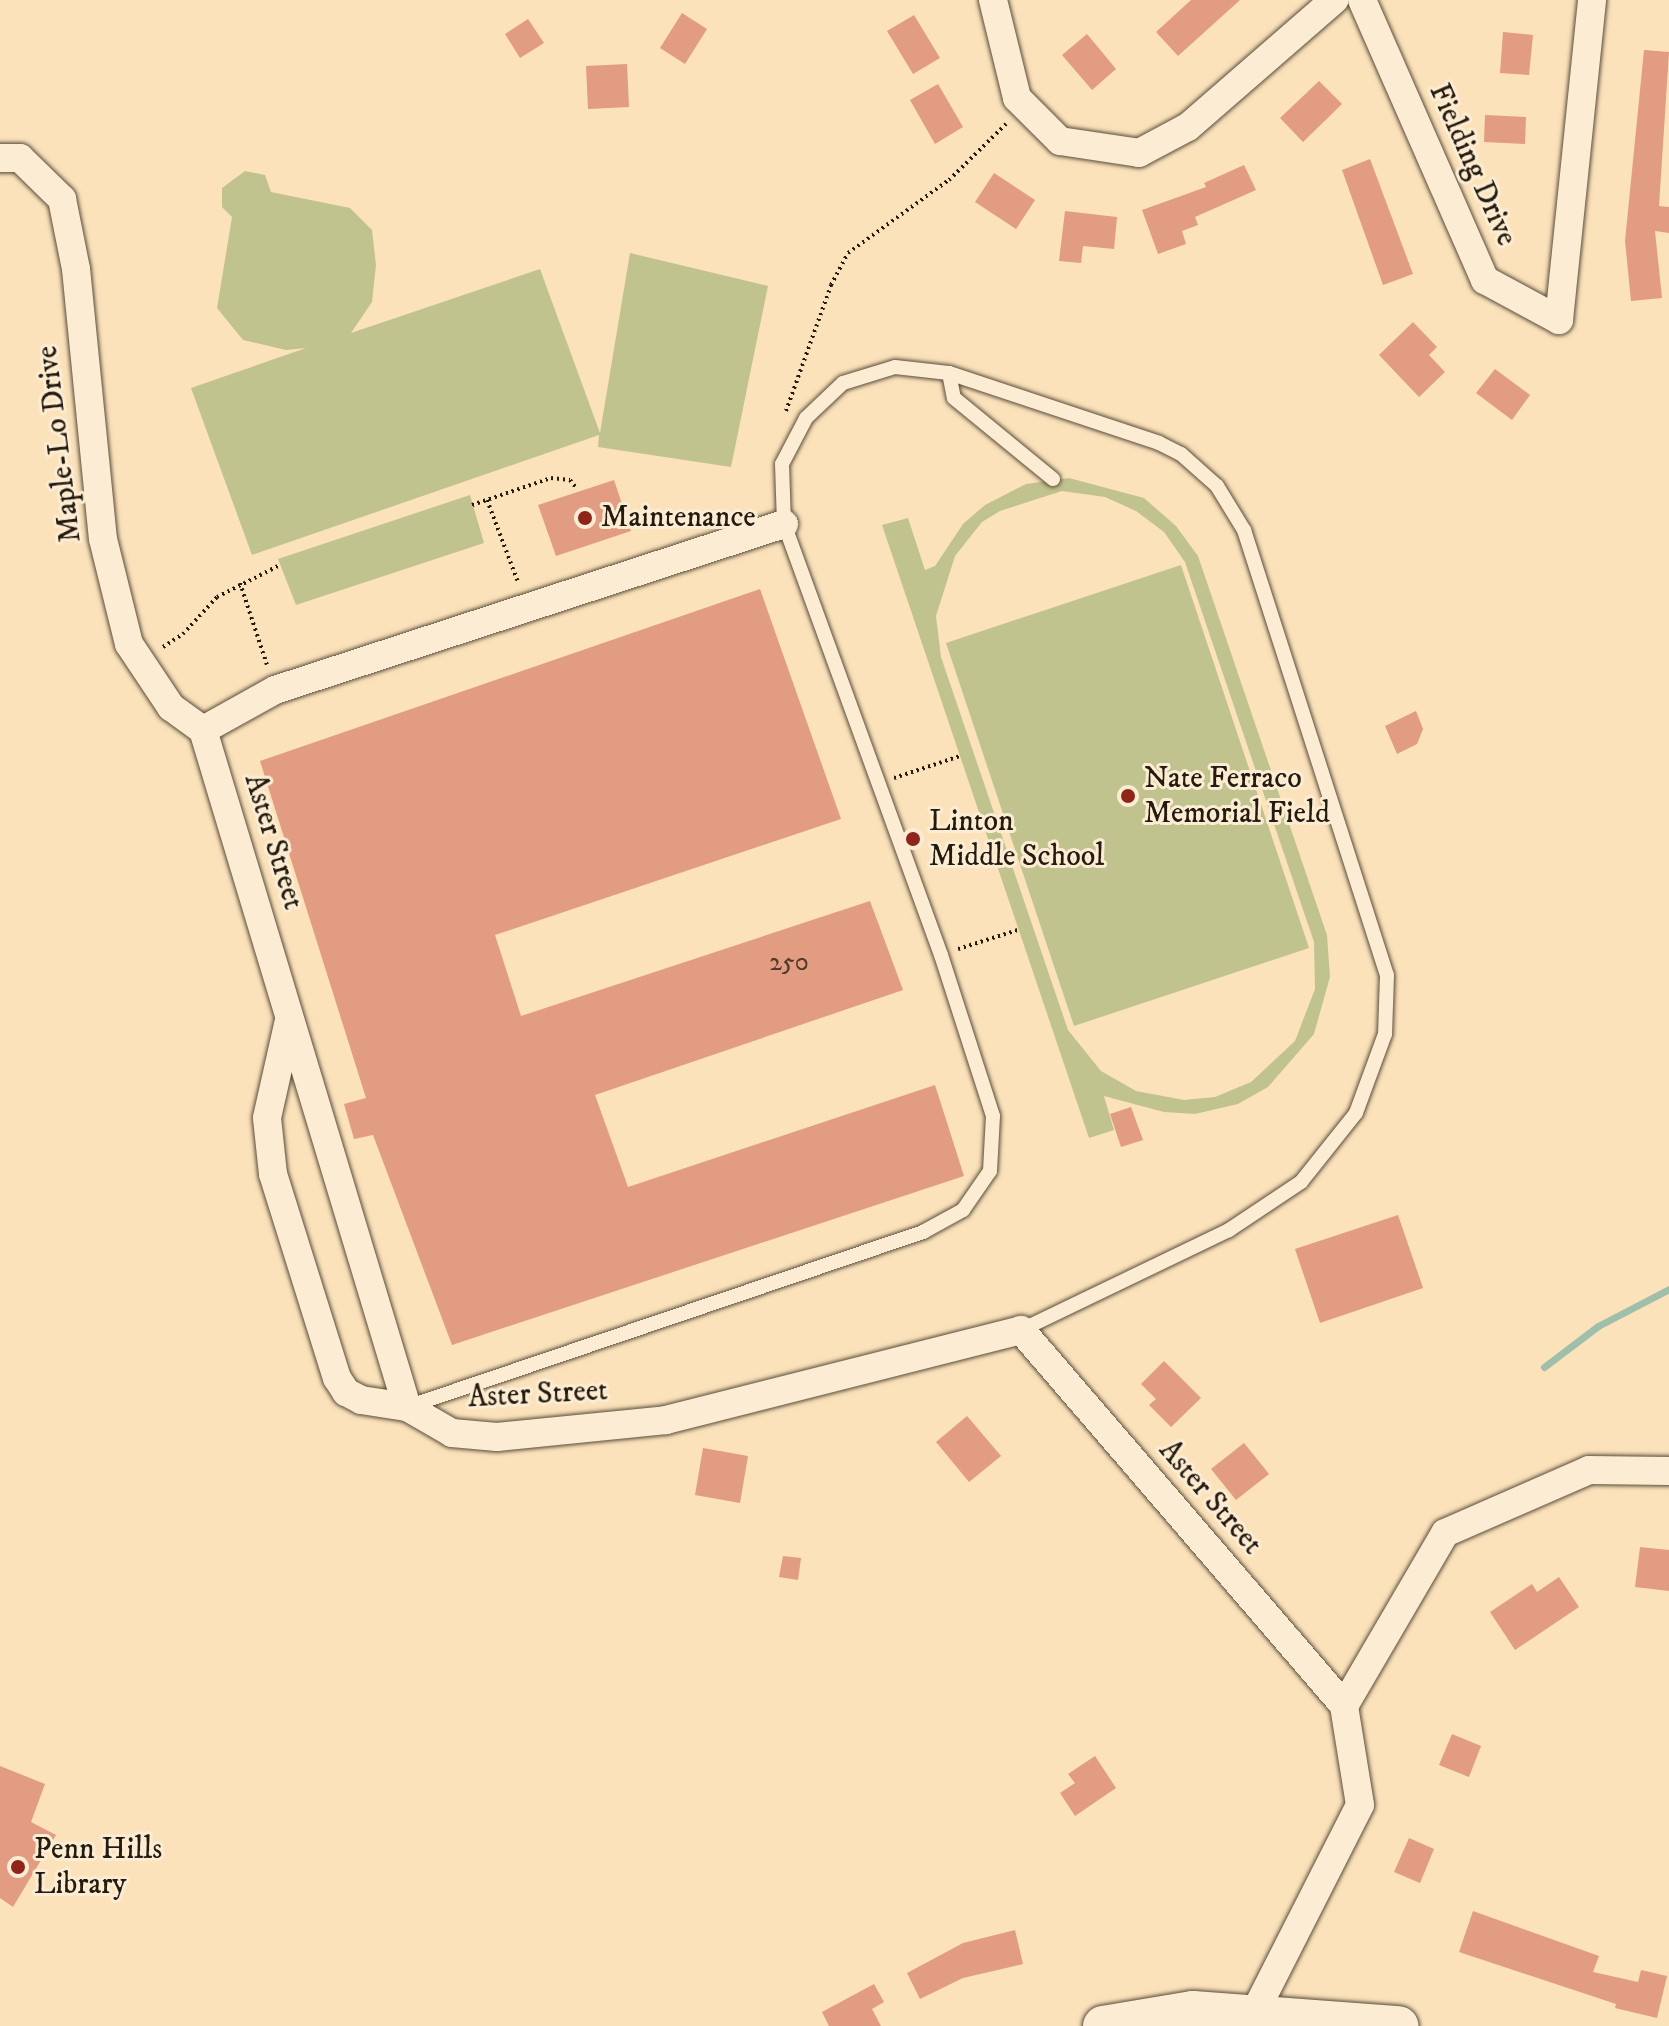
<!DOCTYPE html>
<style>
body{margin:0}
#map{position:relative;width:1669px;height:2026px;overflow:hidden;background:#fbe2bb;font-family:"IM FELL DW Pica",serif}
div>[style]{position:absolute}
.green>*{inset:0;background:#c1c38e}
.stream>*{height:7px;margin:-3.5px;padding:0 3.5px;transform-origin:3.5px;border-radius:3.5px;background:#a0bfaa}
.building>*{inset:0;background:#e19c81}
.path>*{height:4px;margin-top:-2px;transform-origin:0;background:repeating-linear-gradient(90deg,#241b0f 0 2px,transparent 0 6px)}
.roads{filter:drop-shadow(0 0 2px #5a4d3a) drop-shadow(0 0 2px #5a4d3a)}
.lane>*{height:14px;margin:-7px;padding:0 7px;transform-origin:7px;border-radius:7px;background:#fcecd3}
.street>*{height:28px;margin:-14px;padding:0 14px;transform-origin:14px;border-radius:14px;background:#fcecd3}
.secondary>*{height:40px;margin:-20px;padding:0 20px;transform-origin:20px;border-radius:20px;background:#fcecd3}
.dots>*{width:22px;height:22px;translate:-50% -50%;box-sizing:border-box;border:4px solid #fcecd3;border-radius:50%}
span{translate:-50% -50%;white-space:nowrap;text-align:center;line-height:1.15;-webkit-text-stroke:6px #fcecd3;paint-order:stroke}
.number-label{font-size:26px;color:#533b2c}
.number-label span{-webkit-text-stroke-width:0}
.street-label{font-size:30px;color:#241b0f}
.poi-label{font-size:30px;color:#241b0f}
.left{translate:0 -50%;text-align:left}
</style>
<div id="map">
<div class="green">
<div style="clip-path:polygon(245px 171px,265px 175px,271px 192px,350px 208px,372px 230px,376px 265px,372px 302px,351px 333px,540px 269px,600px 433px,630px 253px,768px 286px,731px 467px,598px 447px,599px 435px,252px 555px,191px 388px,306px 348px,286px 350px,243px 340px,217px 308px,232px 217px,222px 207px,222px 188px)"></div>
<div style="clip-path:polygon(evenodd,1069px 478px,1144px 498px,1176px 526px,1198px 556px,1327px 935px,1330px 977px,1314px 1034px,1268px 1087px,1238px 1104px,1195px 1114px,1164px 1112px,1104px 1096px,1114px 1130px,1089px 1138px,882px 525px,908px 518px,925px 570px,935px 566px,963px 524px,985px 505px,1026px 484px,1069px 478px,1062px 491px,1105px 497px,1136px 511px,1164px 532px,1185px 562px,1314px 942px,1315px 989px,1295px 1041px,1251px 1082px,1215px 1097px,1184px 1100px,1136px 1091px,1101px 1071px,1068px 1030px,941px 657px,936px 616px,955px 556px,982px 522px,1000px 511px,1062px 491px)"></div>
<div style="clip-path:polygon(470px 495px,484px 543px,296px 605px,278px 559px)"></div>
<div style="clip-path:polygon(1181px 565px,1309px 948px,1074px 1026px,946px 643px)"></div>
</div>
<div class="stream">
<div style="left:1544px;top:1367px;width:68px;rotate:-37.2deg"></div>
<div style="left:1598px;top:1326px;width:80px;rotate:-27.5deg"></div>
</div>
<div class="building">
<div style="clip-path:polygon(1191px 0,1240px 0,1178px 56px,1156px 32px)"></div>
<div style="clip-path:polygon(682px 13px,707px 29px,685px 64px,660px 48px)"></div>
<div style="clip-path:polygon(914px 15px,940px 58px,913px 74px,887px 31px)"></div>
<div style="clip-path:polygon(528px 19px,544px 43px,520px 58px,505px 34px)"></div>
<div style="clip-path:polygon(1503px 32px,1533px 35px,1529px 75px,1500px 73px)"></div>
<div style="clip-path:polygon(1087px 34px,1116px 69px,1092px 90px,1062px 55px)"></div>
<div style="clip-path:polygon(1644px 50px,1669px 52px,1659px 206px,1669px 207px,1669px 233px,1655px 231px,1662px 298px,1631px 301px,1625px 241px)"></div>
<div style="clip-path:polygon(627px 64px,629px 107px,588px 109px,586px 66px)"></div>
<div style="clip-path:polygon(1319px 81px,1342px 104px,1303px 142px,1280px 118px)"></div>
<div style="clip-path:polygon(938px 84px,963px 127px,935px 144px,910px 100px)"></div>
<div style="clip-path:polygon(1485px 115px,1526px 117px,1525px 144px,1484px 142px)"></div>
<div style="clip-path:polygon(1370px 159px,1413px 274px,1383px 285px,1342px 170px)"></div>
<div style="clip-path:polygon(1244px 165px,1256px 190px,1195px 217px,1198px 225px,1182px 231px,1186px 244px,1158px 254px,1142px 210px,1206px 187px,1204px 183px)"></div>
<div style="clip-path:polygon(994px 173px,1035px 200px,1016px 229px,975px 202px)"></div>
<div style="clip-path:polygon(1065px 211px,1117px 217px,1114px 249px,1083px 246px,1081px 263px,1059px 261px)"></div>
<div style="clip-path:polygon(1413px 322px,1437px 347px,1429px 355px,1445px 372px,1419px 397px,1379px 355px)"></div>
<div style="clip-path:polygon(1495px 369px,1530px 395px,1512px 420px,1476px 393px)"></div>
<div style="clip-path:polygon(614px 480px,631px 531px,556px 556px,538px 505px)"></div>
<div style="clip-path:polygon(760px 589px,841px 819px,495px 935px,521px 1016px,870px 901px,903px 990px,595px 1095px,628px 1187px,935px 1085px,964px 1176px,452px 1345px,373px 1135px,354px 1139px,344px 1104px,366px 1098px,260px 761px)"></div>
<div style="clip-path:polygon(1416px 711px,1423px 729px,1417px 744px,1397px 754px,1385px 726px)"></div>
<div style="clip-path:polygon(1131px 1107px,1143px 1140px,1121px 1147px,1110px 1114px)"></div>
<div style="clip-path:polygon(1398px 1215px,1423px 1288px,1320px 1323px,1295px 1249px)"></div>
<div style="clip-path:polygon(1164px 1361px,1201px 1398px,1171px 1427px,1149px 1405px,1156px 1399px,1141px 1384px)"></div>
<div style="clip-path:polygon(967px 1416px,1001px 1456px,969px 1482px,936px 1442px)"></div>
<div style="clip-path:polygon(1244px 1443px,1269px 1474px,1236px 1500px,1211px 1469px)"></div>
<div style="clip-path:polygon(703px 1448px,748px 1456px,740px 1503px,695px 1495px)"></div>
<div style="clip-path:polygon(1640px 1547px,1669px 1550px,1669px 1591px,1635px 1587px)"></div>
<div style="clip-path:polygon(783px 1556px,801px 1558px,798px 1580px,779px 1577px)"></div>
<div style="clip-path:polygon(1559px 1577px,1579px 1607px,1515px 1650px,1490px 1612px,1532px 1584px,1537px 1592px)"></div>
<div style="clip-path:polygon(1452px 1734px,1481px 1746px,1469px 1777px,1439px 1765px)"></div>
<div style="clip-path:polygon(1095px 1756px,1116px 1788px,1075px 1816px,1060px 1793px,1075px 1783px,1068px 1774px)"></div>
<div style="clip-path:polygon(0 1766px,45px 1784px,31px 1822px,56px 1835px,13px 1907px,0 1898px)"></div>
<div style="clip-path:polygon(1409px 1838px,1434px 1849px,1420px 1883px,1394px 1872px)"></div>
<div style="clip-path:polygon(1473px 1911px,1599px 1956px,1593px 1972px,1638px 1982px,1641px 1970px,1667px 1976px,1657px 2018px,1615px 2008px,1616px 2004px,1459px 1952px)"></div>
<div style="clip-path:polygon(1015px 1930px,1023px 1964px,963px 1978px,920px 1999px,907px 1973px,963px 1943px)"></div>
<div style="clip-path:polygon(874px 1984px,884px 2002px,872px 2009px,881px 2026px,829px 2026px,822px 2012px)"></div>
</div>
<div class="path">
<div style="left:786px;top:411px;width:134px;rotate:-70.3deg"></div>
<div style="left:831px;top:285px;width:36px;rotate:-62deg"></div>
<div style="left:848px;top:253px;width:125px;rotate:-35.9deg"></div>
<div style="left:949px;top:180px;width:80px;rotate:-44.5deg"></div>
<div style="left:487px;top:500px;width:88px;rotate:69.3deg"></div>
<div style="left:472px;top:505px;width:83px;rotate:-18.9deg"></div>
<div style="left:551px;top:478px;width:19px;rotate:6deg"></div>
<div style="left:570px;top:480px;width:11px;rotate:52deg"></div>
<div style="left:240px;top:583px;width:86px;rotate:71.8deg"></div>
<div style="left:163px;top:647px;width:24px;rotate:-33deg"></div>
<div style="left:183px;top:634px;width:50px;rotate:-47.4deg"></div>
<div style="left:217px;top:597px;width:71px;rotate:-26.9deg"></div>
<div style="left:894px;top:778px;width:70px;rotate:-18.4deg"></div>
<div style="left:958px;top:949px;width:63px;rotate:-17.6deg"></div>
</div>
<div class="roads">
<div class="lane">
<div style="left:949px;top:373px;width:25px;rotate:79deg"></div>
<div style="left:954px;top:398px;width:128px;rotate:39.3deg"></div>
<div style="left:407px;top:1407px;width:545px;rotate:-18.73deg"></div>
<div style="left:923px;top:1232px;width:46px;rotate:-28.8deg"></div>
<div style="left:963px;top:1210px;width:47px;rotate:-55.3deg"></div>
<div style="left:990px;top:1171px;width:55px;rotate:-86.9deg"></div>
<div style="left:993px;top:1116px;width:169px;rotate:-107.9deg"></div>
<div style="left:941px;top:955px;width:459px;rotate:-110deg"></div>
<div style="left:784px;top:524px;width:60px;rotate:-91.9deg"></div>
<div style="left:782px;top:464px;width:52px;rotate:-62.4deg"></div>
<div style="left:806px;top:418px;width:51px;rotate:-43.4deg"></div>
<div style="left:843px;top:383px;width:54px;rotate:-17.1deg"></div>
<div style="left:895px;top:367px;width:54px;rotate:6.3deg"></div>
<div style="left:949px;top:373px;width:221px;rotate:18.4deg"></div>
<div style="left:1159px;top:443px;width:25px;rotate:27deg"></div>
<div style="left:1181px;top:454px;width:48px;rotate:41.6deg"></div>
<div style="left:1217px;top:486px;width:52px;rotate:58.5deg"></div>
<div style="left:1244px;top:530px;width:467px;rotate:72.2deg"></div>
<div style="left:1387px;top:975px;width:59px;rotate:91.9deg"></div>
<div style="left:1385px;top:1034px;width:84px;rotate:110.2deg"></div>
<div style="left:1356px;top:1113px;width:88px;rotate:128.6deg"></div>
<div style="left:1301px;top:1182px;width:87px;rotate:146.3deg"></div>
<div style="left:1229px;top:1230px;width:231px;rotate:154.3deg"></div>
</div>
<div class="street">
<div style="left:993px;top:0;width:101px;rotate:76.2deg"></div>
<div style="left:1017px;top:98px;width:61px;rotate:45deg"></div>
<div style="left:1060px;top:141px;width:80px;rotate:8.6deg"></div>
<div style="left:1139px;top:153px;width:55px;rotate:-28deg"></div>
<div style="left:1188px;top:127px;width:194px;rotate:-41deg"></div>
<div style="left:1362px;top:0;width:306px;rotate:66.3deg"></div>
<div style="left:1485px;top:280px;width:84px;rotate:28.4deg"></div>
<div style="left:1559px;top:320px;width:322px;rotate:-84.1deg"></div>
<div style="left:0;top:158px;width:20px"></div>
<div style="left:20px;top:158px;width:59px;rotate:44.3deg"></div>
<div style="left:62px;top:199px;width:71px;rotate:78.7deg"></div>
<div style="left:76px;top:269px;width:271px;rotate:84.3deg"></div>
<div style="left:103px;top:539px;width:108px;rotate:76.1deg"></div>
<div style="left:129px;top:644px;width:76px;rotate:56.3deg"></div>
<div style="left:171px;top:707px;width:39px;rotate:36deg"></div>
<div style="left:784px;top:524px;width:535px;rotate:161.94deg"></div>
<div style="left:275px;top:690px;width:82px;rotate:150.9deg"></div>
<div style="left:203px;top:730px;width:707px;rotate:73.23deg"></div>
<div style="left:407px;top:1407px;width:52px;rotate:30deg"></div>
<div style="left:452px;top:1433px;width:45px;rotate:5.1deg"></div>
<div style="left:497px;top:1437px;width:170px;rotate:-5.7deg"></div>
<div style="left:666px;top:1420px;width:366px;rotate:-14.2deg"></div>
<div style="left:1021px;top:1330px;width:496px;rotate:49.3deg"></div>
<div style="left:1344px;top:1706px;width:100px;rotate:80.8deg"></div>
<div style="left:1360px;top:1805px;width:232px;rotate:116.9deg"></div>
<div style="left:289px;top:1020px;width:100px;rotate:102.7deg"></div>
<div style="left:267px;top:1118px;width:56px;rotate:83.9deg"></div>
<div style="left:273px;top:1174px;width:214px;rotate:72.6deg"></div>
<div style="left:337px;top:1378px;width:17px;rotate:57deg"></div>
<div style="left:346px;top:1392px;width:17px;rotate:28deg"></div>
<div style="left:361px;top:1400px;width:47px;rotate:8.7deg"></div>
<div style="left:1344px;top:1706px;width:200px;rotate:-59.7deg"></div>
<div style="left:1445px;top:1533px;width:157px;rotate:-23.6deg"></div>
<div style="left:1589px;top:1470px;width:80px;rotate:0.7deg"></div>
</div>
<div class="secondary">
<div style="left:1103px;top:2026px;width:91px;rotate:-9.5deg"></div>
<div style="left:1193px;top:2011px;width:206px;rotate:4.2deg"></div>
</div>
</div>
<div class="dots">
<div style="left:585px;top:518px;background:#8f2418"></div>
<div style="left:1128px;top:796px;background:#8f2418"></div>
<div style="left:913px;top:839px;background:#8f2418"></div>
<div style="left:18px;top:1867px;background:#8f2418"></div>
</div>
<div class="number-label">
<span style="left:789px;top:963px">250</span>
</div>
<div class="street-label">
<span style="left:1472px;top:165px;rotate:66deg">Fielding Drive</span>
<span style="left:60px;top:444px;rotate:-97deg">Maple-Lo Drive</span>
<span style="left:273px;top:842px;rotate:73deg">Aster Street</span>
<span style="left:538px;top:1395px;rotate:-3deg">Aster Street</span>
<span style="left:1210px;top:1498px;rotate:49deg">Aster Street</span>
</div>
<div class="poi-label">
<span class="left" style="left:601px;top:518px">Maintenance</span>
<span class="left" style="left:1144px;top:796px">Nate Ferraco<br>Memorial Field</span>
<span class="left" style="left:929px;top:839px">Linton<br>Middle School</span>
<span class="left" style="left:34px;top:1867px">Penn Hills<br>Library</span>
</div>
</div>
